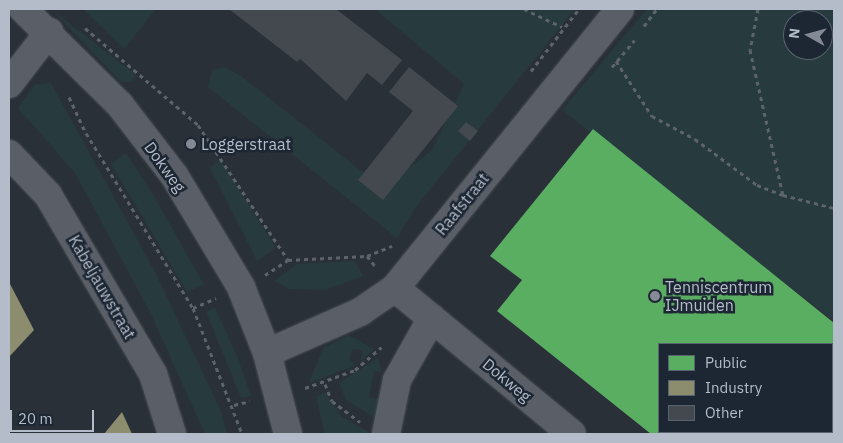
<!DOCTYPE html>
<style>
body{margin:0}
#map{position:relative;width:843px;height:443px;overflow:hidden;background:#2a3038;font-family:"IBM Plex Sans",sans-serif}
div>[style]{position:absolute}
.green>*{inset:0;background:#273a3e}
.public>*{inset:0;background:#5aae61}
.industry>*{inset:0;background:#8c8c6e}
.building>*{inset:0;background:#444950}
.path>*{height:3px;margin-top:-1.5px;transform-origin:0;background:repeating-linear-gradient(90deg,#5d636a 0 4px,transparent 0 8px)}
.roads{filter:drop-shadow(0 0 1px #484c53) drop-shadow(0 0 1px #484c53)}
.minor>*{height:28px;margin:-14px;padding:0 14px;transform-origin:14px;border-radius:14px;background:#5a5e66}
.tertiary>*{height:28px;margin:-14px;padding:0 14px;transform-origin:14px;border-radius:14px;background:#5a5e66}
.dots>*{width:14px;height:14px;translate:-50% -50%;box-sizing:border-box;border:2px solid #1d2633;border-radius:50%}
span{translate:-50% -50%;white-space:nowrap;text-align:center;line-height:1.15;-webkit-text-stroke:5px #1d2633;paint-order:stroke}
.poi-label{font-size:16px;color:#b4bcc9}
.left{translate:0 -50%;text-align:left}
.street-label{font-size:16px;color:#b4bcc9}
.frame{position:absolute;inset:0;border:10px solid #b4bcc9;pointer-events:none}
.legend{position:absolute;left:658px;top:343px;width:175px;height:90px;box-sizing:border-box;background:#1d2633;border:1px solid #59626f;margin:0;padding:6px 9px;list-style:none;font-size:15px;color:#b4bcc9}
.legend li{display:flex;align-items:center;gap:10px;height:25px}
.legend b{width:25px;border:1px solid #59626f}
.north{position:absolute;left:783px;top:10px;width:50px;height:50px;box-sizing:border-box;background:#1d2633;border:1px solid #59626f;border-radius:50%;rotate:277deg;font-size:14px;font-weight:700;line-height:20px;text-align:center;color:#b4bcc9}
.north::after{content:'';display:block;margin:auto;width:18px;height:22px;background:#848b96;clip-path:polygon(50% 0,100% 100%,50% 72%,0 100%)}
.scale{position:absolute;left:10px;top:410px;width:84px;height:22px;box-sizing:border-box;border:2px solid #b4bcc9;border-top:0;padding-left:6px;font-size:15px;line-height:18px;white-space:nowrap;color:#b4bcc9;-webkit-text-stroke:4px #1d2633;paint-order:stroke}
</style>
<div id="map">
<div class="green">
<div style="clip-path:polygon(51px 9px,136px 75px,132px 82px,121px 82px)"></div>
<div style="clip-path:polygon(83px 9px,156px 9px,124px 49px)"></div>
<div style="clip-path:polygon(375px 9px,575px 9px,415px 208px,397px 238px,208px 87px,212px 70px,225px 67px,241px 76px,383px 188px,432px 150px,464px 84px)"></div>
<div style="clip-path:polygon(evenodd,647px 9px,834px 9px,834px 321px,562px 110px,647px 9px,793px 20px,823px 20px,823px 50px,793px 50px,793px 20px)"></div>
<div style="clip-path:polygon(51px 83px,154px 270px,221px 411px,227px 434px,205px 434px,151px 314px,75px 173px,18px 108px,34px 85px)"></div>
<div style="clip-path:polygon(126px 153px,154px 196px,204px 285px,187px 292px,111px 164px)"></div>
<div style="clip-path:polygon(220px 159px,276px 248px,257px 261px,210px 168px)"></div>
<div style="clip-path:polygon(355px 261px,363px 276px,325px 290px,290px 289px,274px 281px,297px 264px)"></div>
<div style="clip-path:polygon(215px 307px,239px 361px,251px 396px,241px 398px,206px 312px)"></div>
<div style="clip-path:polygon(348px 335px,374px 349px,361px 361px,362px 350px,352px 349px,350px 360px,356px 365px,309px 383px,323px 348px)"></div>
<div style="clip-path:polygon(378px 358px,382px 372px,374px 371px,369px 397px,378px 399px,374px 417px,346px 400px,339px 383px)"></div>
<div style="clip-path:polygon(325px 392px,341px 416px,372px 434px,325px 434px,316px 397px)"></div>
</div>
<div class="public">
<div style="clip-path:polygon(593px 129px,834px 323px,832px 388px,832px 344px,659px 344px,659px 432px,795px 434px,651px 434px,497px 311px,522px 280px,490px 256px)"></div>
</div>
<div class="industry">
<div style="clip-path:polygon(9px 282px,34px 330px,9px 357px)"></div>
<div style="clip-path:polygon(122px 412px,132px 434px,104px 434px)"></div>
</div>
<div class="building">
<div style="clip-path:polygon(229px 9px,336px 9px,402px 60px,382px 85px,367px 73px,346px 101px,306px 64px,300px 59px,297px 62px)"></div>
<div style="clip-path:polygon(409px 67px,458px 106px,383px 200px,358px 180px,413px 111px,389px 92px)"></div>
<div style="clip-path:polygon(466px 122px,478px 131px,470px 141px,458px 131px)"></div>
</div>
<div class="path">
<div style="left:524px;top:9px;width:42px;rotate:25.3deg"></div>
<div style="left:758px;top:9px;width:42px;rotate:101deg"></div>
<div style="left:750px;top:50px;width:149px;rotate:77.2deg"></div>
<div style="left:783px;top:195px;width:53px;rotate:14.3deg"></div>
<div style="left:644px;top:26px;width:21px;rotate:-53deg"></div>
<div style="left:85px;top:28px;width:149px;rotate:40.6deg"></div>
<div style="left:198px;top:125px;width:162px;rotate:56.3deg"></div>
<div style="left:616px;top:61px;width:66px;rotate:56.8deg"></div>
<div style="left:652px;top:116px;width:49px;rotate:28.1deg"></div>
<div style="left:695px;top:139px;width:77px;rotate:36.6deg"></div>
<div style="left:757px;top:185px;width:28px;rotate:21deg"></div>
<div style="left:612px;top:67px;width:35px;rotate:-50deg"></div>
<div style="left:531px;top:71px;width:78px;rotate:-52.3deg"></div>
<div style="left:69px;top:97px;width:40px;rotate:65deg"></div>
<div style="left:86px;top:133px;width:205px;rotate:58.6deg"></div>
<div style="left:367px;top:256px;width:14px;rotate:51deg"></div>
<div style="left:265px;top:275px;width:27px;rotate:-33deg"></div>
<div style="left:288px;top:260px;width:79px;rotate:-2.9deg"></div>
<div style="left:367px;top:256px;width:27px;rotate:-22deg"></div>
<div style="left:193px;top:308px;width:25px;rotate:-23deg"></div>
<div style="left:193px;top:308px;width:135px;rotate:68.7deg"></div>
<div style="left:325px;top:384px;width:18px;rotate:68deg"></div>
<div style="left:332px;top:401px;width:35px;rotate:37deg"></div>
<div style="left:305px;top:388px;width:53px;rotate:-19.8deg"></div>
<div style="left:355px;top:370px;width:35px;rotate:-41deg"></div>
<div style="left:234px;top:405px;width:16px;rotate:-14deg"></div>
</div>
<div class="roads">
<div class="minor">
<div style="left:9px;top:84px;width:66px;rotate:-52.4deg"></div>
<div style="left:9px;top:154px;width:57px;rotate:46.4deg"></div>
<div style="left:48px;top:195px;width:208px;rotate:59.6deg"></div>
<div style="left:153px;top:374px;width:63px;rotate:72.4deg"></div>
<div style="left:395px;top:288px;width:229px;rotate:39.5deg"></div>
<div style="left:386px;top:434px;width:55px;rotate:-78.5deg"></div>
<div style="left:397px;top:380px;width:71px;rotate:-60.6deg"></div>
</div>
<div class="tertiary">
<div style="left:23px;top:9px;width:136px;rotate:44.7deg"></div>
<div style="left:120px;top:105px;width:88px;rotate:52.4deg"></div>
<div style="left:174px;top:175px;width:131px;rotate:59.1deg"></div>
<div style="left:241px;top:287px;width:71px;rotate:68.5deg"></div>
<div style="left:267px;top:353px;width:84px;rotate:75.5deg"></div>
<div style="left:267px;top:353px;width:102px;rotate:-23.8deg"></div>
<div style="left:360px;top:312px;width:42px;rotate:-34.4deg"></div>
<div style="left:395px;top:288px;width:358px;rotate:-51.1deg"></div>
</div>
</div>
<div class="dots">
<div style="left:191px;top:144px;background:#848b96"></div>
<div style="left:655px;top:296px;background:#848b96"></div>
</div>
<div class="poi-label">
<span class="left" style="left:201px;top:144px">Loggerstraat</span>
<span class="left" style="left:665px;top:296px">Tenniscentrum<br>IJmuiden</span>
</div>
<div class="street-label">
<span style="left:165px;top:167px;rotate:54deg">Dokweg</span>
<span style="left:462px;top:204px;rotate:-51deg">Raafstraat</span>
<span style="left:102px;top:287px;rotate:60deg">Kabeljauwstraat</span>
<span style="left:507px;top:380px;rotate:40deg">Dokweg</span>
</div>
<div class="frame"></div>
<ul class="legend">
<li><b style="height:14px;background:#5aae61"></b>Public</li>
<li><b style="height:14px;background:#8c8c6e"></b>Industry</li>
<li><b style="height:14px;background:#444950"></b>Other</li>
</ul>
<div class="north">N</div>
<div class="scale">20 m</div>
</div>
